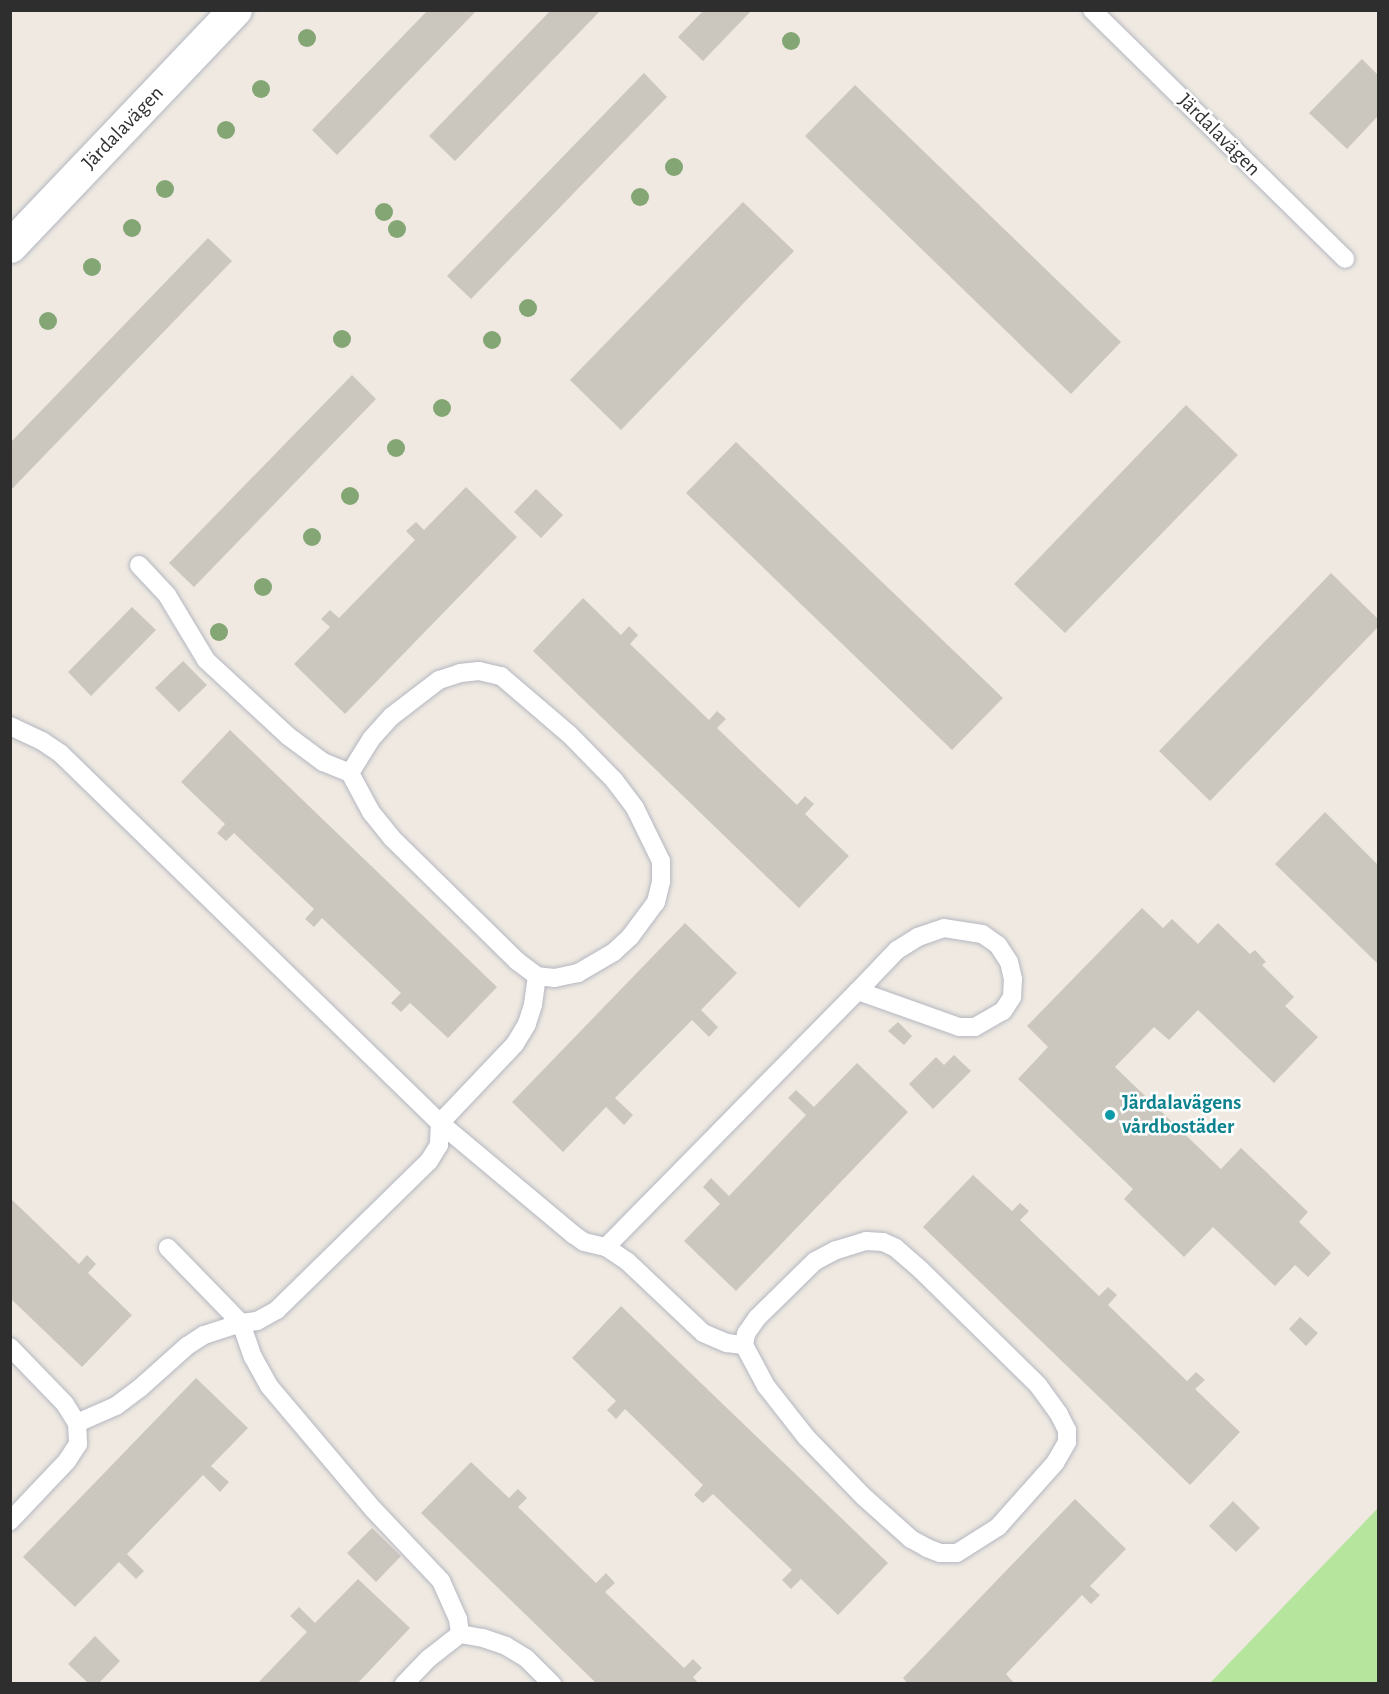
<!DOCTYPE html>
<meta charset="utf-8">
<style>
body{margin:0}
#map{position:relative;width:1389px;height:1694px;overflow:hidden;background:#efe9e1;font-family:"Alegreya Sans",sans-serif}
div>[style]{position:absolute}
.green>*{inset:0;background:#b6e59e}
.building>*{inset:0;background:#cbc7bf}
.roads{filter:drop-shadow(0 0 2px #b4b7c1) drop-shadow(0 0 2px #b4b7c1)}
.lane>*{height:18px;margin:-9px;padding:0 9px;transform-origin:9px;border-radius:9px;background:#fff}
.secondary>*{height:33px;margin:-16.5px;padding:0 16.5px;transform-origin:16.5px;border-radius:16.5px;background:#fff}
.trees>*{width:18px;height:18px;margin:-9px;border-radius:50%;background:#84a574}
.dots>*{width:16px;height:16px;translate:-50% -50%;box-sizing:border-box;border:3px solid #fff;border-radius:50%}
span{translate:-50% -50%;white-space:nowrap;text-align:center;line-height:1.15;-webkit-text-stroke:5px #fff;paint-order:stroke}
.street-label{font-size:21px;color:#2e2e2e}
.culture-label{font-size:21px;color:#0d838f;font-weight:700}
.left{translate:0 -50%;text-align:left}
.frame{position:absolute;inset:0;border:12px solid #2e2e2e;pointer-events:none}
</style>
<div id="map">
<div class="green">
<div style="clip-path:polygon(1378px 1508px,1378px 1683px,1210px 1683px)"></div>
</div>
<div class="building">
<div style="clip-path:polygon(428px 10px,477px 10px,337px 155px,312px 130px)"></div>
<div style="clip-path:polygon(551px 10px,601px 10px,455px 161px,429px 136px)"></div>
<div style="clip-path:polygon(704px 10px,752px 10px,703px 61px,678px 37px)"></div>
<div style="clip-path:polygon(1362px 59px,1378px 75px,1378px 116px,1347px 149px,1309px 113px)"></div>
<div style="clip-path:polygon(644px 73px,667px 97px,471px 299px,447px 276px)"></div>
<div style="clip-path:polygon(855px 85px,1121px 342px,1071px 394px,805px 136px)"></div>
<div style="clip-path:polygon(743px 202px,794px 251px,621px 430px,570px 380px)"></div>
<div style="clip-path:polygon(208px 238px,232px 261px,10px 491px,10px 443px)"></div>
<div style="clip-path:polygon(352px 375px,376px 399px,194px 587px,169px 563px)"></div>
<div style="clip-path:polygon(1186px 405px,1238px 455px,1065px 633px,1014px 584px)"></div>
<div style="clip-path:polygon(736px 442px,1003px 698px,952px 750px,686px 493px)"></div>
<div style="clip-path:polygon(466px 487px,517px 537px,345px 714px,294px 664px,330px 627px,321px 619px,330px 610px,339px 618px,415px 540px,406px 531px,416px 522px,424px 530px)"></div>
<div style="clip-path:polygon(536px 489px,563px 515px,541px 538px,514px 512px)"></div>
<div style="clip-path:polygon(1331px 573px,1378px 619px,1378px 627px,1210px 801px,1159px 751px)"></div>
<div style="clip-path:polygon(583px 598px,621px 635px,629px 626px,638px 635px,630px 644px,709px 720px,717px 711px,726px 719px,717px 728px,797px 805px,805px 796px,814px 804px,805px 814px,849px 856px,799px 908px,533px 651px)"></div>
<div style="clip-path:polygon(132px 607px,156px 630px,91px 696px,68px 672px)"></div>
<div style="clip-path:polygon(183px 661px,207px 685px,179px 712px,155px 688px)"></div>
<div style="clip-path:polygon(230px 730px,497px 987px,448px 1038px,410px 1003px,401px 1012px,391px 1003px,401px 993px,322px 918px,314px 927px,305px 919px,314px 909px,234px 833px,226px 841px,217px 833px,225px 824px,181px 782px)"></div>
<div style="clip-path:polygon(1325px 812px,1378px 865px,1378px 964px,1275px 864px)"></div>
<div style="clip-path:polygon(1142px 908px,1163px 928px,1172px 919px,1198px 944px,1218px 923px,1250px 954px,1255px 950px,1266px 962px,1262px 965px,1294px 997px,1285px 1006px,1318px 1037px,1274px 1083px,1198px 1010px,1169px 1040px,1154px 1027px,1115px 1067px,1221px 1169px,1241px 1148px,1308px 1212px,1299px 1222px,1331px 1253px,1308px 1277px,1295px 1265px,1275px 1286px,1213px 1227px,1184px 1257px,1124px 1199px,1133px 1189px,1018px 1079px,1048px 1047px,1027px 1026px)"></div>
<div style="clip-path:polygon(685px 923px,737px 973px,701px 1010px,718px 1027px,709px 1037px,692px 1020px,615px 1098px,633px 1115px,624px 1125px,606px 1107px,563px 1152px,512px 1102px)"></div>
<div style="clip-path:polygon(898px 1022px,912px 1036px,904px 1045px,888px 1031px)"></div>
<div style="clip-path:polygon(954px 1055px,971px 1071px,933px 1109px,909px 1084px,936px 1057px,944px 1065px)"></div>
<div style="clip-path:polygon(857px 1063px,908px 1112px,736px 1291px,684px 1241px,720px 1204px,703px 1187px,711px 1178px,729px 1196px,806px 1115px,788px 1098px,796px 1090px,814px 1107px)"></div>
<div style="clip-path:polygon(973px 1175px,1012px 1211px,1020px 1203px,1029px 1211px,1020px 1220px,1099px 1296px,1108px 1287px,1117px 1295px,1108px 1305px,1187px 1381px,1196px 1372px,1205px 1380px,1195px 1389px,1240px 1432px,1190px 1485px,923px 1227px)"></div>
<div style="clip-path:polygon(10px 1198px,79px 1264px,87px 1255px,96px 1264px,88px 1273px,132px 1315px,82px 1367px,10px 1298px)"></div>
<div style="clip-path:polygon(621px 1306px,888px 1563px,838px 1615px,801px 1579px,791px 1589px,782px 1580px,792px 1570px,713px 1494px,703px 1503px,694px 1495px,703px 1485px,625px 1409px,616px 1419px,607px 1410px,616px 1401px,572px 1358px)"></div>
<div style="clip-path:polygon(1300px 1317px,1318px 1333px,1306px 1346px,1289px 1329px)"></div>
<div style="clip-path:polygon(196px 1378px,248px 1428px,211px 1466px,229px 1482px,220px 1492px,203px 1475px,127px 1554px,144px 1571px,136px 1579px,119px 1562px,75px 1607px,23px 1557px)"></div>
<div style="clip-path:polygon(471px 1462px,509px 1498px,518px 1489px,527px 1498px,518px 1507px,596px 1583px,606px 1573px,615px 1583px,605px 1592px,684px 1668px,693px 1659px,702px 1668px,693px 1677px,699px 1684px,597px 1684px,459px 1550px,421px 1513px)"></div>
<div style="clip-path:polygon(1075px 1499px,1126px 1549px,1090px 1586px,1100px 1595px,1091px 1604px,1082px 1595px,1006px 1674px,1015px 1684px,908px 1684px,903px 1678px)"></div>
<div style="clip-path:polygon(1233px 1501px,1260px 1528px,1236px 1552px,1209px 1526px)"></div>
<div style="clip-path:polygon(372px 1528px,401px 1556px,376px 1582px,347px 1553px)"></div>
<div style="clip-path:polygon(358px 1579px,410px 1628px,357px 1684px,257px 1684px,307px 1632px,290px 1616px,299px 1607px,315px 1623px)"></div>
<div style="clip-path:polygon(95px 1636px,120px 1661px,98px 1684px,89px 1684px,68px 1664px)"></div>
</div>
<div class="roads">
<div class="lane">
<div style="left:1092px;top:10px;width:355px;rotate:44.5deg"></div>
<div style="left:139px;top:565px;width:41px;rotate:47deg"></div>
<div style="left:167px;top:595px;width:76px;rotate:59deg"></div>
<div style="left:206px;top:660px;width:112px;rotate:42.8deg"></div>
<div style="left:288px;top:736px;width:44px;rotate:36.6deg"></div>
<div style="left:323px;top:762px;width:29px;rotate:22deg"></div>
<div style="left:350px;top:773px;width:40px;rotate:-58deg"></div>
<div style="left:371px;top:739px;width:31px;rotate:-48deg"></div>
<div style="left:392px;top:716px;width:59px;rotate:-37.5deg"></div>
<div style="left:439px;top:680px;width:22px;rotate:-18deg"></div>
<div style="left:460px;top:673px;width:19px;rotate:-6deg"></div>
<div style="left:479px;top:671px;width:23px;rotate:13deg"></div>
<div style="left:501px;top:676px;width:89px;rotate:40.5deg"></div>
<div style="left:569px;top:734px;width:64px;rotate:45.6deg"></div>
<div style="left:614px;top:780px;width:35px;rotate:53deg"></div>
<div style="left:635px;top:808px;width:59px;rotate:63.9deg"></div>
<div style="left:661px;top:861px;width:21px;rotate:90deg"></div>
<div style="left:661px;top:882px;width:21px;rotate:104deg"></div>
<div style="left:656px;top:902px;width:44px;rotate:126.6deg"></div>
<div style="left:630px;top:937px;width:22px;rotate:137deg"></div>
<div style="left:614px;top:952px;width:42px;rotate:149.7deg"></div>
<div style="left:578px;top:973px;width:24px;rotate:168deg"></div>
<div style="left:555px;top:978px;width:18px;rotate:-174deg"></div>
<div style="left:537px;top:976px;width:25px;rotate:-143deg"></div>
<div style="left:517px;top:961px;width:175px;rotate:-135.5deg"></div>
<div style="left:392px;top:838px;width:33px;rotate:-129deg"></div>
<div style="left:371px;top:812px;width:44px;rotate:-118.3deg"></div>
<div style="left:10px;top:726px;width:35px;rotate:25deg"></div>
<div style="left:42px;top:741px;width:22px;rotate:34deg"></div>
<div style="left:60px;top:753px;width:530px;rotate:44.24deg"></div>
<div style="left:440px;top:1123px;width:22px;rotate:93deg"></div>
<div style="left:439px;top:1145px;width:19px;rotate:122deg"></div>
<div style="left:429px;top:1161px;width:213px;rotate:135.6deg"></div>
<div style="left:277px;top:1310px;width:23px;rotate:151deg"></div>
<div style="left:257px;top:1321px;width:16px;rotate:173deg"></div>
<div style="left:241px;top:1323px;width:105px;rotate:-134.2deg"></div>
<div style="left:537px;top:976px;width:29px;rotate:98deg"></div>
<div style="left:533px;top:1005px;width:20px;rotate:108deg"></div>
<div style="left:527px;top:1024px;width:23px;rotate:121deg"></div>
<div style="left:515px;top:1044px;width:109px;rotate:133.5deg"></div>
<div style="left:440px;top:1123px;width:175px;rotate:39.9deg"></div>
<div style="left:574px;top:1235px;width:12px;rotate:35deg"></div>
<div style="left:584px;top:1242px;width:23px;rotate:13deg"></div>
<div style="left:606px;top:1247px;width:359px;rotate:-45.5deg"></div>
<div style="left:858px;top:991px;width:107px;rotate:19.6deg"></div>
<div style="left:959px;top:1027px;width:16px"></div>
<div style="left:975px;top:1027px;width:32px;rotate:-30deg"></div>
<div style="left:1003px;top:1011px;width:17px;rotate:-57deg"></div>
<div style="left:1012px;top:997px;width:18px;rotate:-87deg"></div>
<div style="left:1013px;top:979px;width:17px;rotate:-103deg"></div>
<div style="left:1009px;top:962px;width:20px;rotate:-123deg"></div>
<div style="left:998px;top:945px;width:19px;rotate:-145deg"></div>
<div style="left:982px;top:934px;width:38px;rotate:-171deg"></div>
<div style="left:944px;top:928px;width:28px;rotate:161deg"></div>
<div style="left:918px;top:937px;width:25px;rotate:148deg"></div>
<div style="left:897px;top:950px;width:57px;rotate:133.6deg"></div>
<div style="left:606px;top:1247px;width:27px;rotate:34deg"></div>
<div style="left:628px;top:1262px;width:103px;rotate:43.4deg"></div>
<div style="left:703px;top:1333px;width:26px;rotate:23deg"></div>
<div style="left:727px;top:1343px;width:17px;rotate:7deg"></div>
<div style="left:744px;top:1345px;width:47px;rotate:61.8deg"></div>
<div style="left:766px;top:1386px;width:65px;rotate:51.9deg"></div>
<div style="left:806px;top:1437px;width:83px;rotate:46deg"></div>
<div style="left:864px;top:1497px;width:63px;rotate:41.8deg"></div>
<div style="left:911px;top:1539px;width:18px;rotate:29deg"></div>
<div style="left:927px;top:1548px;width:14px;rotate:21deg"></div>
<div style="left:940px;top:1553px;width:17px"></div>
<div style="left:957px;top:1553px;width:49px;rotate:-32.4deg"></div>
<div style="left:998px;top:1527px;width:86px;rotate:-48.3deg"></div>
<div style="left:1055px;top:1463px;width:24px;rotate:-60deg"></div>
<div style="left:1067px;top:1442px;width:12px;rotate:-90deg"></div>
<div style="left:1067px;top:1430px;width:18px;rotate:-117deg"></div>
<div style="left:1059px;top:1414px;width:36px;rotate:-126deg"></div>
<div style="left:1038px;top:1385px;width:164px;rotate:-135.5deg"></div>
<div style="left:921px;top:1270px;width:33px;rotate:-139deg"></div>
<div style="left:896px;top:1248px;width:14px;rotate:-155deg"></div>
<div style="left:883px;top:1242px;width:17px;rotate:-177deg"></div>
<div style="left:866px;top:1241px;width:31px;rotate:163deg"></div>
<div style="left:836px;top:1250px;width:24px;rotate:152deg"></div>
<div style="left:815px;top:1261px;width:81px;rotate:135.5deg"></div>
<div style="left:757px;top:1318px;width:19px;rotate:125deg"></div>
<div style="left:746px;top:1334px;width:11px;rotate:100deg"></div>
<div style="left:10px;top:1347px;width:79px;rotate:46deg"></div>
<div style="left:65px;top:1404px;width:22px;rotate:58deg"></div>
<div style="left:77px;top:1423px;width:21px;rotate:87deg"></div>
<div style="left:78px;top:1444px;width:20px;rotate:123deg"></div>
<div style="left:67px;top:1461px;width:83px;rotate:133.5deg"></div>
<div style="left:77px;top:1423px;width:43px;rotate:-23.6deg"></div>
<div style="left:116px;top:1406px;width:30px;rotate:-37deg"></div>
<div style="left:140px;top:1388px;width:63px;rotate:-41.8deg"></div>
<div style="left:187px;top:1346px;width:20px;rotate:-33deg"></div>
<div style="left:204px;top:1335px;width:39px;rotate:-18deg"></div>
<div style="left:241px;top:1323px;width:36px;rotate:71deg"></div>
<div style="left:253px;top:1357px;width:33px;rotate:61deg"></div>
<div style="left:269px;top:1386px;width:161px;rotate:49.8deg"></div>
<div style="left:373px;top:1509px;width:99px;rotate:46.6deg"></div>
<div style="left:441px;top:1581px;width:42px;rotate:65.9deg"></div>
<div style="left:458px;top:1619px;width:15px;rotate:82deg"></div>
<div style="left:404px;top:1684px;width:35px;rotate:-46deg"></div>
<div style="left:428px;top:1659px;width:41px;rotate:-38deg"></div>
<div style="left:460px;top:1634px;width:23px;rotate:10deg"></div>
<div style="left:483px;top:1638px;width:24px;rotate:19deg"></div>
<div style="left:506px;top:1646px;width:23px;rotate:31deg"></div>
<div style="left:526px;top:1658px;width:37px;rotate:45deg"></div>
</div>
<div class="secondary">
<div style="left:10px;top:246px;width:326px;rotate:-46.4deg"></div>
</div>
</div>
<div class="trees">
<div style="left:307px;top:38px"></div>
<div style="left:791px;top:41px"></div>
<div style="left:261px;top:89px"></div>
<div style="left:226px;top:130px"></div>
<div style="left:674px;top:167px"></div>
<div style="left:165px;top:189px"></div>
<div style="left:640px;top:197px"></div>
<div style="left:384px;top:212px"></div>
<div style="left:132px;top:228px"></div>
<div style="left:397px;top:229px"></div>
<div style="left:92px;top:267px"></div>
<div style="left:528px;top:308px"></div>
<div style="left:48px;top:321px"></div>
<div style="left:342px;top:339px"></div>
<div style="left:492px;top:340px"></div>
<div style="left:442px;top:408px"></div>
<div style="left:396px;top:448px"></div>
<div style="left:350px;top:496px"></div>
<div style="left:312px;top:537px"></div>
<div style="left:263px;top:587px"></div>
<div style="left:219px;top:632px"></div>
</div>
<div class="dots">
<div style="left:1110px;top:1115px;background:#0f9aa8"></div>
</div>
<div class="street-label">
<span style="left:123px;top:128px;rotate:-46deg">Järdalavägen</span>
<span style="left:1219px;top:135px;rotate:45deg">Järdalavägen</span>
</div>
<div class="culture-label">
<span class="left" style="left:1122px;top:1115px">Järdalavägens<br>vårdbostäder</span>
</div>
<div class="frame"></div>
</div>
